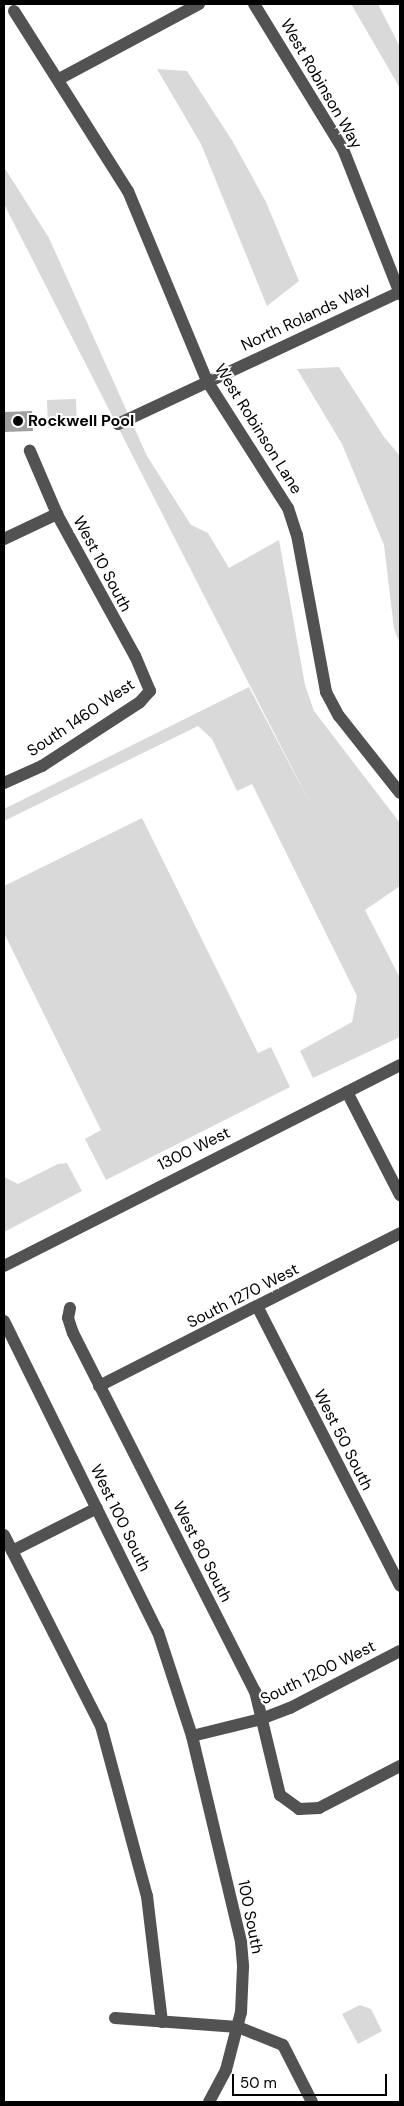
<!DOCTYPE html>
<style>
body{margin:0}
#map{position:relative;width:404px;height:2106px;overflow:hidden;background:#fff;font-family:"DM Sans",sans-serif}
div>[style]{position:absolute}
.green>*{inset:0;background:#d9d9d9}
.water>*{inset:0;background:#a0a0a0}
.minor>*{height:12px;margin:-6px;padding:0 6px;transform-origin:6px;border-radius:6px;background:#525252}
.dots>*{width:14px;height:14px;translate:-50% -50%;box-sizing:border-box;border:2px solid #fff;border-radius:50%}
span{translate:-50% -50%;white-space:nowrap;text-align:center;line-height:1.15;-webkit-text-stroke:4px #fff;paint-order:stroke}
.street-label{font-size:16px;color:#000}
.poi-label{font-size:16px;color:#000;font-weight:700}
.left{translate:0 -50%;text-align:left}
.frame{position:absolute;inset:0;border:5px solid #000;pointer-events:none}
.scale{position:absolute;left:232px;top:2074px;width:155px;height:22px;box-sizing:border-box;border:2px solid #000;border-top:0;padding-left:6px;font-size:15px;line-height:18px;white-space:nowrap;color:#000;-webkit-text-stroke:4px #fff;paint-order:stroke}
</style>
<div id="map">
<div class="green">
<div style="clip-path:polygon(351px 4px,378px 4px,400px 47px,400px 88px)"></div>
<div style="clip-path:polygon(157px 69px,187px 71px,233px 142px,266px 202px,299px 281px,267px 306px,201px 144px)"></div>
<div style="clip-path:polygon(4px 167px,49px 238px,147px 456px,191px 525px,208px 533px,229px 568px,279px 540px,305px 685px,314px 711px,400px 823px,400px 886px,365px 910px,400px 978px,400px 1037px,313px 1078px,300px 1051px,352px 1022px,357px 996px,252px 784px,237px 791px,212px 739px,198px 726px,4px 821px,4px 809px,249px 687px,313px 809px,4px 204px)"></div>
<div style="clip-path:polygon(339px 367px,384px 437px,400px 456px,400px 644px,394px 629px,384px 545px,342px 444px,297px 369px)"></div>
<div style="clip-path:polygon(76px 399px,77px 427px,48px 428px,47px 400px)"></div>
<div style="clip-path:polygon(142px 818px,258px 1053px,271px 1047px,290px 1087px,106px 1180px,85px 1139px,101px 1130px,4px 933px,4px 886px)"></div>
<div style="clip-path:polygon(67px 1163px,82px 1191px,4px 1232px,4px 1177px,18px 1184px,58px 1164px)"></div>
<div style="clip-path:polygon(360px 2005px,371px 2009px,382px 2031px,358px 2044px,342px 2014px)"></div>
</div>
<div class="water">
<div style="clip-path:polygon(32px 411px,33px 431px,4px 432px,4px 412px)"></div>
</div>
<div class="minor">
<div style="left:254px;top:4px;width:170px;rotate:58.5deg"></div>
<div style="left:343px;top:149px;width:156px;rotate:68.5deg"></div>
<div style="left:14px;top:11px;width:213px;rotate:57.7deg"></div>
<div style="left:128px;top:191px;width:206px;rotate:67.4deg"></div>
<div style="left:207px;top:381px;width:151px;rotate:57.5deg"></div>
<div style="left:288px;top:508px;width:28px;rotate:72deg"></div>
<div style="left:297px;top:535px;width:160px;rotate:79.5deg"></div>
<div style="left:326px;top:692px;width:27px;rotate:62deg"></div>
<div style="left:339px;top:716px;width:98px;rotate:51.6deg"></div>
<div style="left:59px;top:79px;width:159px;rotate:-28.2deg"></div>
<div style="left:118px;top:424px;width:311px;rotate:-25.1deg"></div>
<div style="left:4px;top:539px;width:59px;rotate:-25.3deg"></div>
<div style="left:4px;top:783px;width:42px;rotate:-24.1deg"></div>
<div style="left:42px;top:766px;width:117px;rotate:-33.1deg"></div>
<div style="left:140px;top:702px;width:15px;rotate:-48deg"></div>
<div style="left:150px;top:691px;width:38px;rotate:-113deg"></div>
<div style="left:135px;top:656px;width:162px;rotate:-118.8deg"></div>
<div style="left:57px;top:514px;width:69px;rotate:-113.2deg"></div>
<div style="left:347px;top:1092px;width:116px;rotate:62.8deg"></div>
<div style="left:4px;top:1266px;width:444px;rotate:-26.9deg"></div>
<div style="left:70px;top:1308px;width:10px;rotate:101deg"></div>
<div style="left:68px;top:1318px;width:16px;rotate:72deg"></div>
<div style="left:73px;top:1333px;width:402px;rotate:63.1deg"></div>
<div style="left:255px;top:1691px;width:107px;rotate:76.5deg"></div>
<div style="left:280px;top:1795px;width:24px;rotate:36deg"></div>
<div style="left:299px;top:1809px;width:20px;rotate:-3deg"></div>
<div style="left:319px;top:1808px;width:91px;rotate:-27.4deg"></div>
<div style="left:258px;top:1308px;width:312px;rotate:62.9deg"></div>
<div style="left:4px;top:1321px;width:347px;rotate:63.7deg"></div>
<div style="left:158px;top:1632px;width:109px;rotate:71.9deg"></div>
<div style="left:192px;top:1736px;width:212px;rotate:76.6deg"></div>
<div style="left:241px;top:1942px;width:25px;rotate:85deg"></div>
<div style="left:243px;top:1967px;width:45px;rotate:92.5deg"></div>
<div style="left:241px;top:2012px;width:60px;rotate:104.5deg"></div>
<div style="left:226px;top:2070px;width:36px;rotate:118deg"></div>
<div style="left:99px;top:1386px;width:338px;rotate:-26.9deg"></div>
<div style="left:4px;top:1535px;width:214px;rotate:63.1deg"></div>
<div style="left:101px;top:1726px;width:176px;rotate:74.9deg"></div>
<div style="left:147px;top:1896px;width:127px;rotate:83.2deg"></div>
<div style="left:12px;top:1551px;width:95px;rotate:-26.8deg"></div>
<div style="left:192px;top:1736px;width:71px;rotate:-13.8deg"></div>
<div style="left:261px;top:1719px;width:31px;rotate:-21deg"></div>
<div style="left:290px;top:1708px;width:124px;rotate:-27.4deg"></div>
<div style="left:115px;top:2018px;width:123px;rotate:4.2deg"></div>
<div style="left:238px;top:2027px;width:48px;rotate:21.8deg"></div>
<div style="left:283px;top:2045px;width:64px;rotate:63deg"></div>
</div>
<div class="dots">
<div style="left:18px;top:421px;background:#000"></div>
</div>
<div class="street-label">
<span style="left:321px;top:84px;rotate:60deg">West Robinson Way</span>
<span style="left:306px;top:317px;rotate:-25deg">North Rolands Way</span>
<span style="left:258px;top:429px;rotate:58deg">West Robinson Lane</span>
<span style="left:102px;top:564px;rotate:62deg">West 10 South</span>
<span style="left:81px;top:718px;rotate:-34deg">South 1460 West</span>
<span style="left:194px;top:1149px;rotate:-26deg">1300 West</span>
<span style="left:243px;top:1296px;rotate:-27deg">South 1270 West</span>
<span style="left:343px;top:1440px;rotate:63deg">West 50 South</span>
<span style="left:120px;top:1518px;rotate:64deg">West 100 South</span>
<span style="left:202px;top:1552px;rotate:63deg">West 80 South</span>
<span style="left:318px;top:1673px;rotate:-26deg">South 1200 West</span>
<span style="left:250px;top:1917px;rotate:79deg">100 South</span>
</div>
<div class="poi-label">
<span class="left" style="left:28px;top:421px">Rockwell Pool</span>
</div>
<div class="frame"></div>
<div class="scale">50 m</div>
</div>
